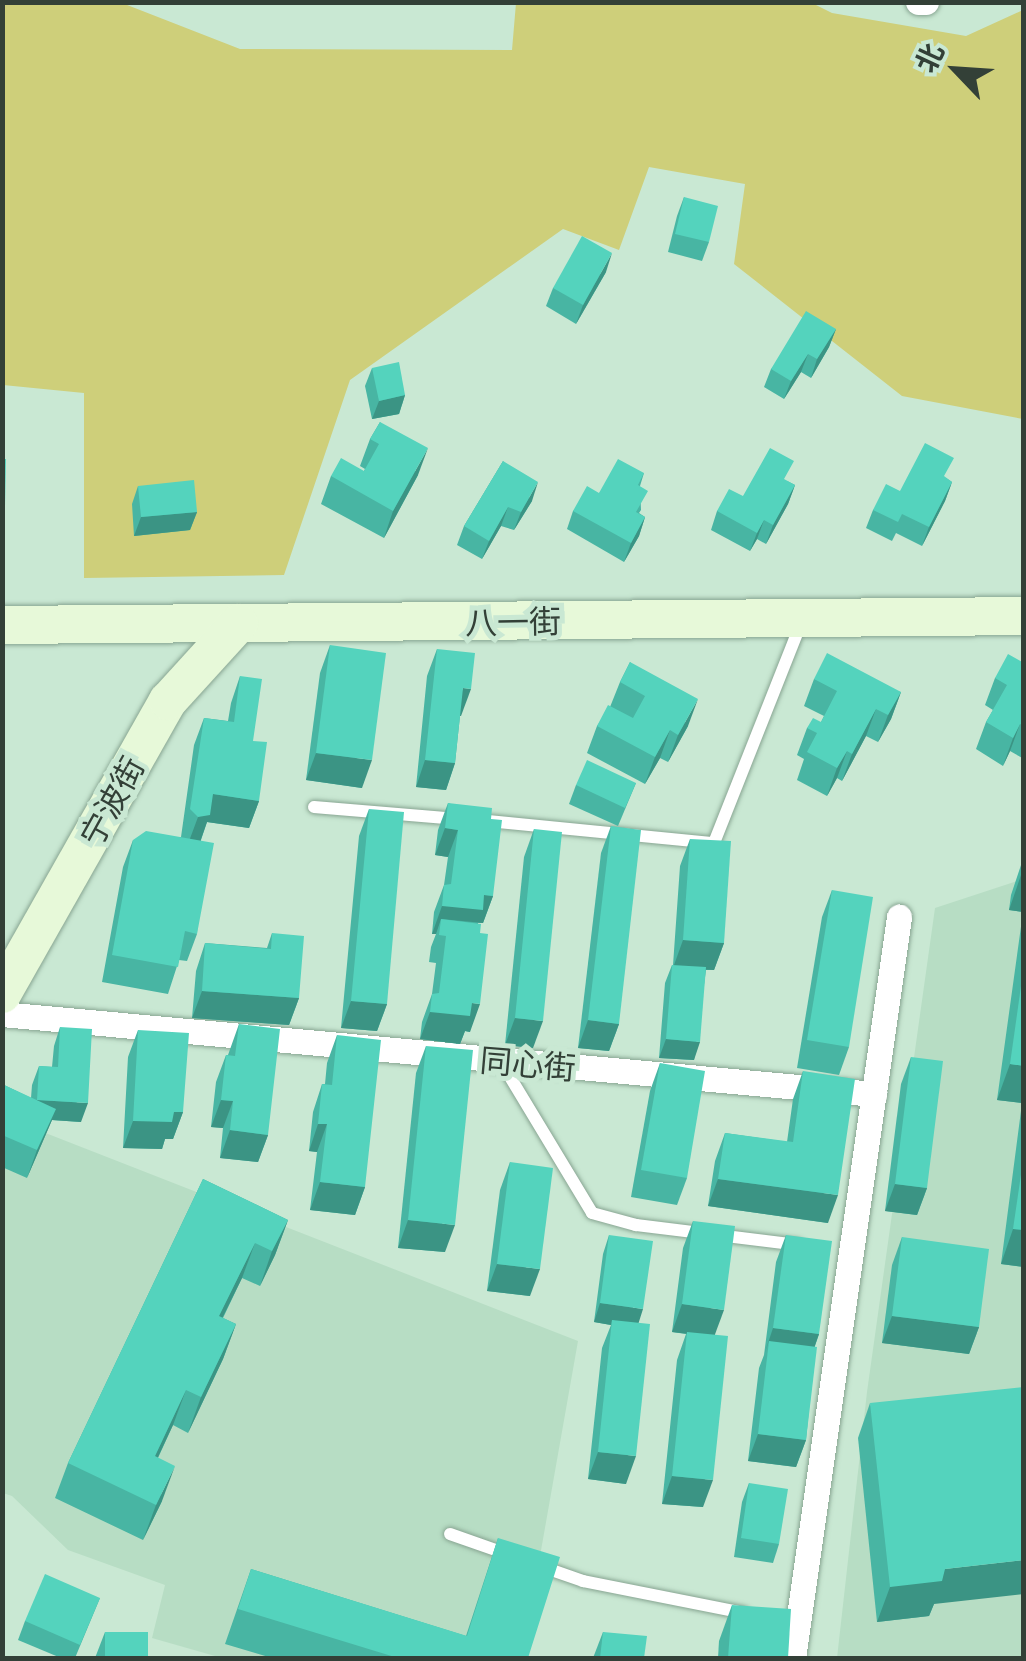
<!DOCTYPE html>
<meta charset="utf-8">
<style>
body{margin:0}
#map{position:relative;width:1026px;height:1661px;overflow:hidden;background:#c9e8d3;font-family:"Exo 2","Noto Sans SC",sans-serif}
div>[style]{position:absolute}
.built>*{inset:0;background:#b7ddc4}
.green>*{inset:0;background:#cecf7a}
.roads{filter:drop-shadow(0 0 2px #88a592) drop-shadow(0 0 2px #88a592)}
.lane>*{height:12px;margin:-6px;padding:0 6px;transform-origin:6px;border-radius:6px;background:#fff}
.street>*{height:25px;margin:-12.5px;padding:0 12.5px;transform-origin:12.5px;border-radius:12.5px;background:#fff}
.secondary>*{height:38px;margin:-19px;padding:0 19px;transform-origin:19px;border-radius:19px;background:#e7f9d9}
.wall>*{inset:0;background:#48b5a3}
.shaded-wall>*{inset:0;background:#3b9484}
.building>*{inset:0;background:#54d3bd}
span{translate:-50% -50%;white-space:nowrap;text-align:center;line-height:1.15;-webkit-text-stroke:10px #c9e8d3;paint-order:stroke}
.street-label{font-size:32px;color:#334037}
.frame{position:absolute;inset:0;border:5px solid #334037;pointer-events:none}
.north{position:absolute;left:906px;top:20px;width:100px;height:100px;-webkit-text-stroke:8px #c9e8d3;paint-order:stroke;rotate:295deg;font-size:28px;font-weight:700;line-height:40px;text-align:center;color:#334037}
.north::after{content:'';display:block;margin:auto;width:35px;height:45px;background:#334037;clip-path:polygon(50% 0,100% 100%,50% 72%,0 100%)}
</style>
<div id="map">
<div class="built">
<div style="clip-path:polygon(1023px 879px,1023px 1658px,837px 1658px,867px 1392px,935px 908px)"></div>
<div style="clip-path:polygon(2px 1116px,578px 1341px,522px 1658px,222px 1658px,152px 1638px,165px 1585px,68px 1550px,12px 1496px,3px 1493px)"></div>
</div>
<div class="green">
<div style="clip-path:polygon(2px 3px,122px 3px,240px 49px,512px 50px,516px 3px,812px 3px,832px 13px,966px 36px,1023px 10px,1023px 419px,902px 396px,734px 264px,745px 184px,649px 167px,619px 250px,563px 229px,350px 380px,284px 575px,84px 578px,84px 393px,3px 385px)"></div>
</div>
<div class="roads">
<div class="lane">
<div style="left:314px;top:807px;width:144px;rotate:4.8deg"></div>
<div style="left:488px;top:821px;width:227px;rotate:5.6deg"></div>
<div style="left:714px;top:843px;width:239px;rotate:-68.4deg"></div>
<div style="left:501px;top:1062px;width:176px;rotate:58.9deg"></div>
<div style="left:592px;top:1213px;width:46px;rotate:15.3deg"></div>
<div style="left:636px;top:1225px;width:163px;rotate:7deg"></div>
<div style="left:450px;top:1534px;width:60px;rotate:19.3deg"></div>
<div style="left:540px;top:1566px;width:46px;rotate:19.2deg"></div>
<div style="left:583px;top:1581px;width:164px;rotate:11.2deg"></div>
</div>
<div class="street">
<div style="left:918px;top:2px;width:8px"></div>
<div style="left:2px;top:1014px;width:876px;rotate:5.24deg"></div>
<div style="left:793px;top:1658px;width:749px;rotate:-81.86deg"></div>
</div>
<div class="secondary">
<div style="left:2px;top:625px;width:1022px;rotate:-0.5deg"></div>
<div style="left:2px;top:994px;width:337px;rotate:-60.5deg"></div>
<div style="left:168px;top:701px;width:105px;rotate:-47.7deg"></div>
</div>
</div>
<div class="wall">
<div style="clip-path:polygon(684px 197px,709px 242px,702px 261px,668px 252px,677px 216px)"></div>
<div style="clip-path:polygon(606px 272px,576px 324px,546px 306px,553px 288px)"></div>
<div style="clip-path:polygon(836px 329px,829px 347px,811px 378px,801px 372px,784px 399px,764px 387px,771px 369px)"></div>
<div style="clip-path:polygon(372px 368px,405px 395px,399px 414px,372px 419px,365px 386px)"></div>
<div style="clip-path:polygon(380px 422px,418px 475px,384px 538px,321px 504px,331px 476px,364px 471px,365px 469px,360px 466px,370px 439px)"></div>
<div style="clip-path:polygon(503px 461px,532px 501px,514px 530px,501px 526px,482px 559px,457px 545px,464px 526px)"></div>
<div style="clip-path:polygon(644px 473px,640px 486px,641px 510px,639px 513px,645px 517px,639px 536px,624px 562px,567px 529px,573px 511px,599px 493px)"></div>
<div style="clip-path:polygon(946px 478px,952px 482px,945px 501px,922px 546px,896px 533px,892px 541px,866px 528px,873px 510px,900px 491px)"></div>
<div style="clip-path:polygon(787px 481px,795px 485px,788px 504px,766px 544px,757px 539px,750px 551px,711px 530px,717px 511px,743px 496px)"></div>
<div style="clip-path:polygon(138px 486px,197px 512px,190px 530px,134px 536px,132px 504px)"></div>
<div style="clip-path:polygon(330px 645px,362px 788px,306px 780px,320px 673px)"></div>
<div style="clip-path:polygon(437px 649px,461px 716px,460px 716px,455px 763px,446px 790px,416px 787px,427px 676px)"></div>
<div style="clip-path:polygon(630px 662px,688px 726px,668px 762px,660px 758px,645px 784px,587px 753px,597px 726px,610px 707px,620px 682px)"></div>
<div style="clip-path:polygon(1024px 663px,1024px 759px,1010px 751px,1003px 766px,976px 749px,986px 722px,993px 710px,985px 705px,995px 678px)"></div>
<div style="clip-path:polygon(240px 676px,253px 741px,259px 801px,249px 828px,207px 822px,201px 840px,197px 934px,187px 961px,179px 960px,168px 994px,102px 982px,123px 867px,133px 840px,181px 837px,194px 745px,204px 718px,228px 721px,231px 703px)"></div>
<div style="clip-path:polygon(814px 679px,901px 692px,891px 719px,878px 742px,866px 736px,842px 781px,837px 778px,827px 796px,797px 780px,804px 759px,797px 755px,807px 728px,821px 722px,824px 716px,804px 706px)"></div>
<div style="clip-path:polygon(636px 783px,618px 826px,569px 804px,576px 785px)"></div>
<div style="clip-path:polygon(448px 803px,491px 819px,493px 896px,483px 923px,478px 923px,470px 1032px,465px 1031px,460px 1044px,420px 1039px,422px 1022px,432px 994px,436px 963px,429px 962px,431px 947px,436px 934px,432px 934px,434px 912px,444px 885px,448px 857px,435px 855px,438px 830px)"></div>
<div style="clip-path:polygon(369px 809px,387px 1004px,377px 1031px,341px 1028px,359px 836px)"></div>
<div style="clip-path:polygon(611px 826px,619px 1024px,609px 1051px,578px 1048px,601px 853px)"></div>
<div style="clip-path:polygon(534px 829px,533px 1048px,505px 1045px,524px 857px)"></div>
<div style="clip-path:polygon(690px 839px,724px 943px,714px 970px,706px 970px,694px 1060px,659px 1058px,665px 983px,672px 965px,673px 965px,680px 866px)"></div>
<div style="clip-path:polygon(1023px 859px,1024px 1267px,1001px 1264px,1022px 1103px,997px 1100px,1023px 912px,1009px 910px,1011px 895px)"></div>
<div style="clip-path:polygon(832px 890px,849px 1047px,839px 1075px,797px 1068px,822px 917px)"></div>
<div style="clip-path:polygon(272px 933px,299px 998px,289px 1025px,192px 1018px,196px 971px,205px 943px,267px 948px)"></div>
<div style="clip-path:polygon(239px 1024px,268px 1135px,258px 1162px,220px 1158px,223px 1128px,211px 1127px,216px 1082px,226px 1055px,228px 1055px)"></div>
<div style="clip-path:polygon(60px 1027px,81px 1122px,52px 1120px,27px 1178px,2px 1167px,2px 1084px,31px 1098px,32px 1085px,39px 1066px,52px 1067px,54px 1046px)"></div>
<div style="clip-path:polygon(138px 1030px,183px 1112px,173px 1139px,165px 1139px,162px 1149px,123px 1148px,128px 1057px)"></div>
<div style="clip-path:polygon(337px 1035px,365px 1187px,355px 1215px,310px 1210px,317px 1152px,309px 1151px,313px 1112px,322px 1084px,325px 1084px,327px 1063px)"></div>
<div style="clip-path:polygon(426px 1046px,445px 1252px,398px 1248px,416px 1073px)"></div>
<div style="clip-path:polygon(911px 1057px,927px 1188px,917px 1215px,885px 1211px,901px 1084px)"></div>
<div style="clip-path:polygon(660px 1063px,687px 1178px,677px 1205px,631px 1197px,650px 1091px)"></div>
<div style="clip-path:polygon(803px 1071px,828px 1223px,708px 1206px,715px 1161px,725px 1133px,787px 1142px,793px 1099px)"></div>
<div style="clip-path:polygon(510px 1162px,530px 1296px,487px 1291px,500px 1190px)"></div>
<div style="clip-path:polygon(203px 1179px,288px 1220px,275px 1255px,260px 1286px,242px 1278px,223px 1318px,236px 1324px,223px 1359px,188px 1433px,173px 1425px,158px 1458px,162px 1501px,143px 1540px,55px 1498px,68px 1463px)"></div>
<div style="clip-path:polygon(693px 1221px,715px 1335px,703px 1507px,662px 1504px,677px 1360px,686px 1334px,672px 1332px,683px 1248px)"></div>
<div style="clip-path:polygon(609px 1235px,638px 1323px,626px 1484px,588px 1479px,602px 1348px,611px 1325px,594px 1322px,603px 1254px)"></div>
<div style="clip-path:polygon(786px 1235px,819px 1334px,815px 1346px,806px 1440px,796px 1467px,748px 1461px,759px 1368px,764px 1355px,776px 1262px)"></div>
<div style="clip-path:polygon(902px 1237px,979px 1327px,969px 1354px,882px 1343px,892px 1265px)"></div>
<div style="clip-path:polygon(870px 1403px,934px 1604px,929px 1616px,877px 1622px,858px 1438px)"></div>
<div style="clip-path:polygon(749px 1483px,779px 1544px,773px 1563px,734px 1557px,742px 1502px)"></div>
<div style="clip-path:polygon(498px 1538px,528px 1658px,272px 1658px,225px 1644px,251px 1569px,466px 1636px)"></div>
<div style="clip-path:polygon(100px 1598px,75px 1658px,61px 1658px,18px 1640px,25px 1621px)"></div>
<div style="clip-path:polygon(732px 1605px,788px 1658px,718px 1658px,719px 1641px)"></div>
<div style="clip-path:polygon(105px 1632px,148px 1658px,95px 1658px)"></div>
<div style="clip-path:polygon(603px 1632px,644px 1658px,593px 1658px)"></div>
</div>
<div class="shaded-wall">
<div style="clip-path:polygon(612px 253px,606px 272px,576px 324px,583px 305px)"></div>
<div style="clip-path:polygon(836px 329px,829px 347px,811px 378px,817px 359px)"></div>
<div style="clip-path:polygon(808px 354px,801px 372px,784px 399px,791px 381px)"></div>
<div style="clip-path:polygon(405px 395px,399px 414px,372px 419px,379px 401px)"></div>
<div style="clip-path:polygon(428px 448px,418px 475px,384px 538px,393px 511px)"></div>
<div style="clip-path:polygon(538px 482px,532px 501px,514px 530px,521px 512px)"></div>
<div style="clip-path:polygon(952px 482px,945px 501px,922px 546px,929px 527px)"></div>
<div style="clip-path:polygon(795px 485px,788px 504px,766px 544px,773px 525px)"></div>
<div style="clip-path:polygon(508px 507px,501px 526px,482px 559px,489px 541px)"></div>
<div style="clip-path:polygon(197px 512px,190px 530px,134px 536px,141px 517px)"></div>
<div style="clip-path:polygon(645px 517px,639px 536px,624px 562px,631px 543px)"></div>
<div style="clip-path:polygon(764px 520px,757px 539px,750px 551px,757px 533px)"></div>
<div style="clip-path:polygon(463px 688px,471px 689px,461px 716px,453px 715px)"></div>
<div style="clip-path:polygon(901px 692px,891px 719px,878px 742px,888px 715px)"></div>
<div style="clip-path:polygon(698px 699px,688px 726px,668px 762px,678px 735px)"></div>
<div style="clip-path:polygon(876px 709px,866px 736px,842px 781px,852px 754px)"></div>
<div style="clip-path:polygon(1020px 724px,1010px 751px,1003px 766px,1013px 738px)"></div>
<div style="clip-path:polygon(670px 730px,660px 758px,645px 784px,655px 757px)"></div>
<div style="clip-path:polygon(847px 751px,837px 778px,827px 796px,837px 768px)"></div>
<div style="clip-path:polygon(316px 753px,372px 760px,362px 788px,306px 780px)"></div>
<div style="clip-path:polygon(425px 760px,455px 763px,446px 790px,416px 787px)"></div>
<div style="clip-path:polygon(213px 794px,259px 801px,249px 828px,207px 822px,200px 842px,188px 844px,198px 817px)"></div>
<div style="clip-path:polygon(445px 828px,458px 830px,448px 857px,435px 855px)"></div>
<div style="clip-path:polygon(1021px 875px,1024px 875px,1024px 909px,1023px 912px,1009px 910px)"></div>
<div style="clip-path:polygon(484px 895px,493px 896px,483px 923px,441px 919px,436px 934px,432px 934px,442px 906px)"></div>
<div style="clip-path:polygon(683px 940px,724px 943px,714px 970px,673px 968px)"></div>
<div style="clip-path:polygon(202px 991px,299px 998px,289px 1025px,192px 1018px)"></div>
<div style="clip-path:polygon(351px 1001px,387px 1004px,377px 1031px,341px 1028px)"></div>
<div style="clip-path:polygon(472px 1003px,480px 1004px,470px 1032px,465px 1031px,460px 1044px,420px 1039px,430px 1012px)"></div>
<div style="clip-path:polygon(515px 1018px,543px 1021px,533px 1048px,505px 1045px)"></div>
<div style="clip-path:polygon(588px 1020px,619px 1024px,609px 1051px,578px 1048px)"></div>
<div style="clip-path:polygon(666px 1039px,700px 1042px,694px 1060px,659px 1058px)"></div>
<div style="clip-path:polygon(1010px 1064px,1024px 1066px,1022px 1103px,997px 1100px)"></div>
<div style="clip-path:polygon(37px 1100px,88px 1103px,81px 1122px,52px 1120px,27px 1178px,37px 1150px)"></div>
<div style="clip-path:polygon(221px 1100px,233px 1101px,223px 1128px,211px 1127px)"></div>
<div style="clip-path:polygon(174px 1112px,183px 1112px,173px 1139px,165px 1139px,162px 1149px,123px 1148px,133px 1121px)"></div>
<div style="clip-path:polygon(318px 1124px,327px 1124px,317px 1152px,309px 1151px)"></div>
<div style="clip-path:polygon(230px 1130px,268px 1135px,258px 1162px,220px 1158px)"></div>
<div style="clip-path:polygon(718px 1179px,838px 1195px,828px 1223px,708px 1206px)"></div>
<div style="clip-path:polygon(320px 1182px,365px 1187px,355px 1215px,310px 1210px)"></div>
<div style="clip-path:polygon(895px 1184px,927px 1188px,917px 1215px,885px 1211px)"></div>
<div style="clip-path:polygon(288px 1220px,275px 1255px,260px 1286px,272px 1251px)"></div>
<div style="clip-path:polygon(408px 1220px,455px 1225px,445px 1252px,398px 1248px)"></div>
<div style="clip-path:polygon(1013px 1229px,1024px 1230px,1024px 1267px,1001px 1264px)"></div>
<div style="clip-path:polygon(255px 1243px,242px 1278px,206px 1351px,219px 1316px)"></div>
<div style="clip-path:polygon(497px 1264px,540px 1269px,530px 1296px,487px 1291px)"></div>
<div style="clip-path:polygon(600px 1303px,643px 1309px,637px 1328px,612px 1320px,611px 1325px,594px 1322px)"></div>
<div style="clip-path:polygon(682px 1304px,724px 1310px,714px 1337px,672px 1332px)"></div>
<div style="clip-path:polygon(892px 1316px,979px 1327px,969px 1354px,882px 1343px)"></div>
<div style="clip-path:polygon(236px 1324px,223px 1359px,188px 1433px,201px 1397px)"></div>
<div style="clip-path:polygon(773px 1328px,819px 1334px,809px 1362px,769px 1341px,764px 1355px)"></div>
<div style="clip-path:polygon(186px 1390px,173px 1425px,142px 1491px,155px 1456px)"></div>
<div style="clip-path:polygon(758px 1434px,806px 1440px,796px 1467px,748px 1461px)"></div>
<div style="clip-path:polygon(598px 1452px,636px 1456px,626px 1484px,588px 1479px)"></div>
<div style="clip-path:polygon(175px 1466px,162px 1501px,143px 1540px,156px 1505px)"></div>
<div style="clip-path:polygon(672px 1476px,713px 1480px,703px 1507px,662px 1504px)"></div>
<div style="clip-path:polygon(1024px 1560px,1024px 1594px,934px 1604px,929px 1616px,877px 1622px,890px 1587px,945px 1569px)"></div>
</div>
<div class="building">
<div style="clip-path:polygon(684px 197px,718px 206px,709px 242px,675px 234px)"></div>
<div style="clip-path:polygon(582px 236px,612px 253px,583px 305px,553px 288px)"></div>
<div style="clip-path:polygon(806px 311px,836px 329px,817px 359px,808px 354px,791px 381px,771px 369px)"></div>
<div style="clip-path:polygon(399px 362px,405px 395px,379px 401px,372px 368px)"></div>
<div style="clip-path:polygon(380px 422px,428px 448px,393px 511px,331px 476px,341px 458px,364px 471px,379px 444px,370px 439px)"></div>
<div style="clip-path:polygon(925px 443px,954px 458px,944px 476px,952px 482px,929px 527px,902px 514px,898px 522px,873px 510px,886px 484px,900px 491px)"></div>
<div style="clip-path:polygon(770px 448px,794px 461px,784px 479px,795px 485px,773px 525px,764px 520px,757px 533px,717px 511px,729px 489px,743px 496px)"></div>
<div style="clip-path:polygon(2px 459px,6px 459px,5px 506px,2px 506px)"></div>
<div style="clip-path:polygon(618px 459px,644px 473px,638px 485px,648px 491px,636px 512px,645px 517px,631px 543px,573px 511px,587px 486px,599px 493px)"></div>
<div style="clip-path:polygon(503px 461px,538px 482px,521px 512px,508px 507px,489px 541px,464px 526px)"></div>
<div style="clip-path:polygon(194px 480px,197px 512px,141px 517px,138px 486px)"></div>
<div style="clip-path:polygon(330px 645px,386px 653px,372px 760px,316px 753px)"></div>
<div style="clip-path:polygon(437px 649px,475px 653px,471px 689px,463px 688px,455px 763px,425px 760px)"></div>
<div style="clip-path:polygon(827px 653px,901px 692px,888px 715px,876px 709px,852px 754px,847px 751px,837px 768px,807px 752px,817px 733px,807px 728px,813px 718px,821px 722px,837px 691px,814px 679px)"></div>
<div style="clip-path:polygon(1008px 654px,1024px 663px,1024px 726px,1020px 724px,1013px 738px,986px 722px,1007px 685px,995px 678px)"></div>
<div style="clip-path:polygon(630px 662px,698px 699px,678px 735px,670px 730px,655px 757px,597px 726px,608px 705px,633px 718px,645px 696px,620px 682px)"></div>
<div style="clip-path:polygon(240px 676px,262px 679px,253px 741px,267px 742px,259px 801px,213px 794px,210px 815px,198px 817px,190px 809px,204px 718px,234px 722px)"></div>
<div style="clip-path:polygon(587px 760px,636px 783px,625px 808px,576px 785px)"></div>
<div style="clip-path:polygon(448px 803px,492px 808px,491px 819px,502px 820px,493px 896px,484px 895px,483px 910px,442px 906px,444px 885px,451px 884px,458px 830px,445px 828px)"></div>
<div style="clip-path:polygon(369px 809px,404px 812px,387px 1004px,351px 1001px)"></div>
<div style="clip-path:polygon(611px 826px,641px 830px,619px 1024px,588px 1020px)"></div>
<div style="clip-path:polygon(534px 829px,562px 832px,543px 1021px,515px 1018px)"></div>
<div style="clip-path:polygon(146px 831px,214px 843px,197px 934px,185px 931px,178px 967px,112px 955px,133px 840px)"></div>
<div style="clip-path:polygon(690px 839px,731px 841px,724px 943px,683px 940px)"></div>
<div style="clip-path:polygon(832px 890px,873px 897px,849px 1047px,807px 1040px)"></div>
<div style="clip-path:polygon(441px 919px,481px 924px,480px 933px,488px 934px,480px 1004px,472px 1003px,470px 1016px,430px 1012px,432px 994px,439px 993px,446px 936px,439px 935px)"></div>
<div style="clip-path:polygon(272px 933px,304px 936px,299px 998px,202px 991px,205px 943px,271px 949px)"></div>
<div style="clip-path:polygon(672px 965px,706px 967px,700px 1042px,666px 1039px)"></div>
<div style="clip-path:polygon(1024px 965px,1024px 1066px,1010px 1064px)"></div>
<div style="clip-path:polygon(239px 1024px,280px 1029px,268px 1135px,230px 1130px,233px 1101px,221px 1100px,226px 1055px,235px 1056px)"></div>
<div style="clip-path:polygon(60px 1027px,92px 1029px,88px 1103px,37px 1100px,39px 1066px,58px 1067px)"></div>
<div style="clip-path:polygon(138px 1030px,189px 1033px,183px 1112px,174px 1112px,172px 1122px,133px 1121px)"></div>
<div style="clip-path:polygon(337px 1035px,381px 1040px,365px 1187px,320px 1182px,327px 1124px,318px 1124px,322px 1084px,332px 1085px)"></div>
<div style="clip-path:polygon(426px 1046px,473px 1050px,455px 1225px,408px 1220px)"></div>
<div style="clip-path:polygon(911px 1057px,943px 1061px,927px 1188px,895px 1184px)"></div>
<div style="clip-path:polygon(660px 1063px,705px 1071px,687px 1178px,641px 1170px)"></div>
<div style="clip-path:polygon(803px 1071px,855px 1079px,838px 1195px,718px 1179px,725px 1133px,793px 1142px)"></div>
<div style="clip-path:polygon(2px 1084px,56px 1109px,37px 1150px,2px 1135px)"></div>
<div style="clip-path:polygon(1024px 1154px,1024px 1230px,1013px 1229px)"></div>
<div style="clip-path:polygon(510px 1162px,553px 1168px,540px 1269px,497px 1264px)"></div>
<div style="clip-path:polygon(203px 1179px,288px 1220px,272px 1251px,255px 1243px,219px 1316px,236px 1324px,201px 1397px,186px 1390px,155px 1456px,175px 1466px,156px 1505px,68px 1463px)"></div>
<div style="clip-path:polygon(693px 1221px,735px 1226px,724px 1310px,682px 1304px)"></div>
<div style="clip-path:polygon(609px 1235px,653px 1241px,643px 1309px,600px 1303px)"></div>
<div style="clip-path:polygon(786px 1235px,832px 1241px,819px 1334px,773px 1328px)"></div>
<div style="clip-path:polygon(902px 1237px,989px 1249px,979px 1327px,892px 1316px)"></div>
<div style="clip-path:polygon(612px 1320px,650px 1324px,636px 1456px,598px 1452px)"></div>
<div style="clip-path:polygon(687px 1332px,728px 1336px,713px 1480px,672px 1476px)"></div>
<div style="clip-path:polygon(769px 1341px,817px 1347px,806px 1440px,758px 1434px)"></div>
<div style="clip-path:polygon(1024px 1387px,1024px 1560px,945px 1569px,942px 1581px,890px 1587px,870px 1403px)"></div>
<div style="clip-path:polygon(749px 1483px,788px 1489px,779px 1544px,741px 1538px)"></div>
<div style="clip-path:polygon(498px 1538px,560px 1557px,528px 1658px,398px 1658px,238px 1609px,251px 1569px,467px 1636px)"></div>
<div style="clip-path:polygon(45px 1574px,100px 1598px,80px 1645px,25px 1621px)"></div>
<div style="clip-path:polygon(732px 1605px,791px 1609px,788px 1658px,728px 1658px)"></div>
<div style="clip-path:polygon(105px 1632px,148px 1632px,148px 1658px,105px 1658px)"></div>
<div style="clip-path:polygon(603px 1632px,647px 1636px,644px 1658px,600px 1658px)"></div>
</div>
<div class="street-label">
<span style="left:513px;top:621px;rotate:-1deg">八一街</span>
<span style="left:111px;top:801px;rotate:-61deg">宁波街</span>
<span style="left:528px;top:1063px;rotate:5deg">同心街</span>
</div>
<div class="frame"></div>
<div class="north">北</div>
</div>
